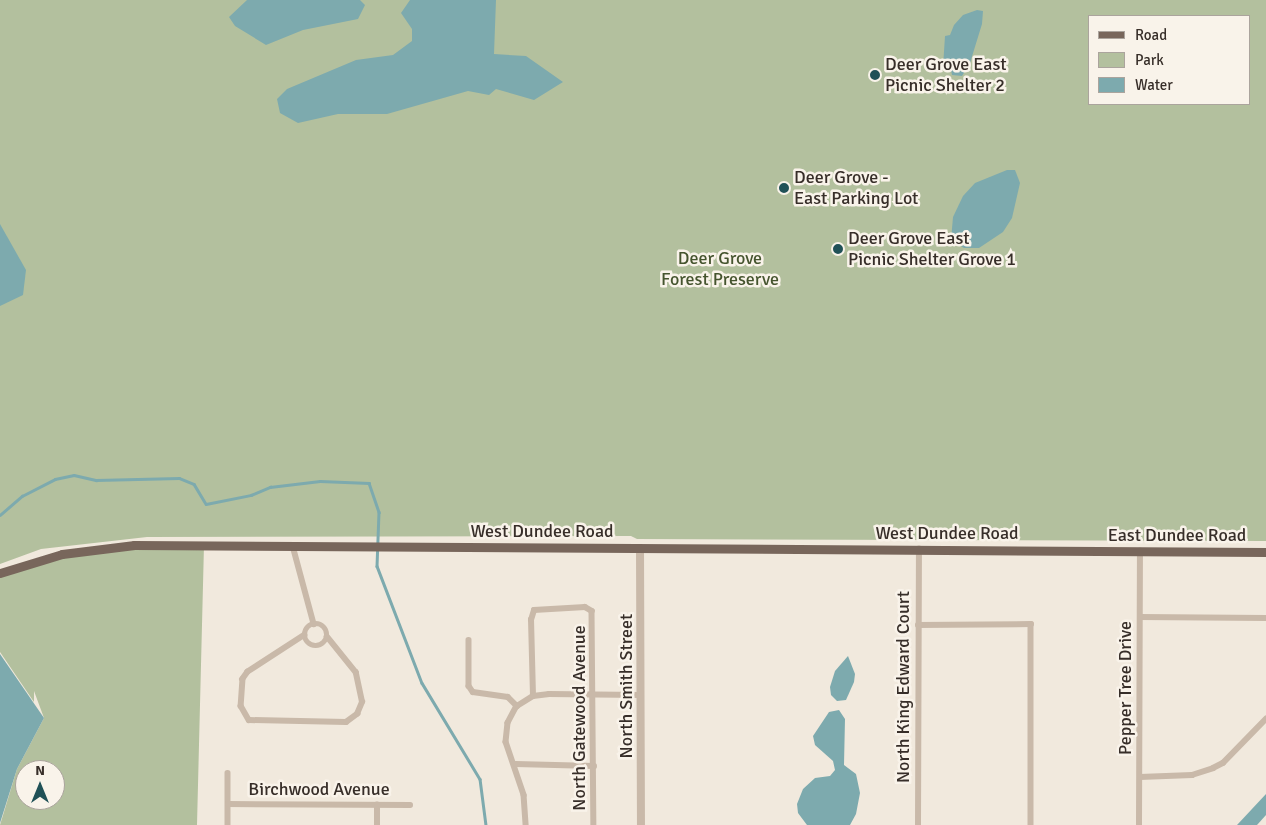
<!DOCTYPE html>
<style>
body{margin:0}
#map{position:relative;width:1266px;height:825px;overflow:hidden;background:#f1e9dd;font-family:Signika,sans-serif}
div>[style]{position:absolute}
.green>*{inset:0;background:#b3c09e}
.water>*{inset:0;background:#7daaae}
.stream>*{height:2.5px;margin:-1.25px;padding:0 1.25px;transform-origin:1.25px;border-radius:1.25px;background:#7daaae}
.minor>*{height:5.5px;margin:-2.75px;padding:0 2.75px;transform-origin:2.75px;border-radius:2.75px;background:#c9b9a9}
.minor>.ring{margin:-2.75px;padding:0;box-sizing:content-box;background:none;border:5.5px solid #c9b9a9;border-radius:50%}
.tertiary>*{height:8px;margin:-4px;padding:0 4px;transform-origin:4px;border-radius:4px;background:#c9b9a9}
.primary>*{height:9px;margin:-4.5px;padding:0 4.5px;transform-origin:4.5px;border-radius:4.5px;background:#78665b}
.dots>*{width:14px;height:14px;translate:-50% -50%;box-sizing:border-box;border:2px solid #f9f3ea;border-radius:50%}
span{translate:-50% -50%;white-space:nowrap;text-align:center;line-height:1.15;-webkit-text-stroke:5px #f9f3ea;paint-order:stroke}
.poi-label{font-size:18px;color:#372e29}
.left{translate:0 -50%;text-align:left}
.park-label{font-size:18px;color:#45542e}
.street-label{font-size:18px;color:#372e29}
.legend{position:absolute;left:1088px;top:15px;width:162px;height:90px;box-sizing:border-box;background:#f9f3ea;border:1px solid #aba49d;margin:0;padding:6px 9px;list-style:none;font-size:15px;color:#372e29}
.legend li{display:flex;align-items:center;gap:10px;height:25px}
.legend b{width:25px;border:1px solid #aba49d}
.north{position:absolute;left:15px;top:760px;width:50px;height:50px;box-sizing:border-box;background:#f9f3ea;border:1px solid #aba49d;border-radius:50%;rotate:0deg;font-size:14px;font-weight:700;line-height:20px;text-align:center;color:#372e29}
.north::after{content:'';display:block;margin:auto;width:18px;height:22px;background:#205157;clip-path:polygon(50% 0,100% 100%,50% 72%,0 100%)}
</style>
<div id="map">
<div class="green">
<div style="clip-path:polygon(evenodd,0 0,1266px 0,1266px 541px,637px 539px,631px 536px,147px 537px,41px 549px,0 564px,0 0,1090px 16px,1250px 16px,1250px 104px,1090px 104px,1090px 16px)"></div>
<div style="clip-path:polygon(evenodd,204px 545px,197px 825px,0 825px,17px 769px,44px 718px,34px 691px,34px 702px,0 652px,0 573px,103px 549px,204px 545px,25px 770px,55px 770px,55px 800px,25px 800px,25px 770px)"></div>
</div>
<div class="water">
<div style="clip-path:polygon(247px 0,360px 0,365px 5px,358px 19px,303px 30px,266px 45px,235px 26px,229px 17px)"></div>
<div style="clip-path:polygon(410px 0,496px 0,494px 54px,526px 56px,563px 82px,534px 100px,496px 89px,489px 95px,468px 91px,387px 114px,338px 114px,298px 123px,280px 113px,277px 99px,287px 89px,356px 60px,393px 55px,412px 41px,412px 29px,401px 13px)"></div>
<div style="clip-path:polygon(977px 10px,983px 11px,982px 24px,970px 63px,962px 76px,952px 75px,951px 70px,943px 67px,945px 36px,950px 35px,954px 25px,963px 15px)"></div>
<div style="clip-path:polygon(1007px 170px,1015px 170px,1020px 183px,1012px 218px,1003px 232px,979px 248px,964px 248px,951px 240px,953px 217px,963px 196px,975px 183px)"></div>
<div style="clip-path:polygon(0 224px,26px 270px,23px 295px,0 306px)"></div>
<div style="clip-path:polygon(0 654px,44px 718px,17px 769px,0 823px)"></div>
<div style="clip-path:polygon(848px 656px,855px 674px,854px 682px,846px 700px,837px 701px,831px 695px,830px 687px,835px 671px)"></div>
<div style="clip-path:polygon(839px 710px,845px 719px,844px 765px,856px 774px,860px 793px,856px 814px,850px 825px,807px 825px,798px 813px,797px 804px,803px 789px,815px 778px,830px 776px,835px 770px,833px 761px,815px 745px,813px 736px,829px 712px)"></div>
<div style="clip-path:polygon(1266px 794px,1266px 815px,1257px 825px,1237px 825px)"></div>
</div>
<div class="stream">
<div style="left:0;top:515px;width:29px;rotate:-41deg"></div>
<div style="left:22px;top:496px;width:37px;rotate:-27deg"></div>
<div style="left:55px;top:479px;width:19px;rotate:-12deg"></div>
<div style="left:74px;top:475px;width:23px;rotate:13deg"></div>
<div style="left:96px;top:480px;width:83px;rotate:-1.4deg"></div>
<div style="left:179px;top:478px;width:16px;rotate:22deg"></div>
<div style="left:194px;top:484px;width:23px;rotate:59deg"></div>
<div style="left:206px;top:504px;width:46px;rotate:-11.3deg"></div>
<div style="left:251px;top:495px;width:21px;rotate:-23deg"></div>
<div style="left:270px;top:487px;width:50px;rotate:-6.8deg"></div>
<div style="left:320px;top:481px;width:49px;rotate:2.3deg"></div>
<div style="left:369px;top:483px;width:31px;rotate:71deg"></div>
<div style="left:379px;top:512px;width:54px;rotate:92.1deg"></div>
<div style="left:377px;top:566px;width:125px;rotate:69deg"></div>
<div style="left:422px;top:683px;width:112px;rotate:58.9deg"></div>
<div style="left:480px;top:779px;width:46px;rotate:82.6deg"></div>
</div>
<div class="minor">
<div style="left:293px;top:546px;width:81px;rotate:74.9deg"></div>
<div style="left:1140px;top:617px;width:126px;rotate:0.5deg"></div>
<div class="ring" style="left:305px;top:624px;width:16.5px;height:16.5px"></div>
<div style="left:918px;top:625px;width:113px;rotate:-0.5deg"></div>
<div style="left:1031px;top:624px;width:201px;rotate:90deg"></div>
<div style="left:305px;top:635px;width:68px;rotate:147deg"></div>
<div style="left:248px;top:672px;width:9px;rotate:126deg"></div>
<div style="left:243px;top:679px;width:27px;rotate:94deg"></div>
<div style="left:241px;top:706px;width:16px;rotate:60deg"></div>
<div style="left:249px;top:720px;width:97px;rotate:1.2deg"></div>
<div style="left:346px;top:722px;width:14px;rotate:-36deg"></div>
<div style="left:357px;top:714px;width:13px;rotate:-67deg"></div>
<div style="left:362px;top:702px;width:30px;rotate:-102deg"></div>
<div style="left:356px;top:673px;width:46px;rotate:-128.9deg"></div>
<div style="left:469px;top:640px;width:46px;rotate:90deg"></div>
<div style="left:469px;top:686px;width:7px;rotate:56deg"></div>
<div style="left:473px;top:692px;width:35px;rotate:8deg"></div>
<div style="left:508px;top:697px;width:13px;rotate:45deg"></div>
<div style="left:533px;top:696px;width:76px;rotate:-91.5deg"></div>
<div style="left:531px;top:620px;width:10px;rotate:-73deg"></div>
<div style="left:534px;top:610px;width:51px;rotate:-3.4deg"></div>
<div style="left:585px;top:607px;width:8px;rotate:30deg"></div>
<div style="left:592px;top:611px;width:214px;rotate:89.5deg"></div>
<div style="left:517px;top:706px;width:19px;rotate:-32deg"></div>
<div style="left:533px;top:696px;width:16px;rotate:-7deg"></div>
<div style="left:549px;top:694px;width:92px;rotate:0.6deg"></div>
<div style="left:517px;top:706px;width:19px;rotate:118deg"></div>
<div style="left:508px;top:723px;width:19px;rotate:96deg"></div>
<div style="left:506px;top:742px;width:56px;rotate:71.2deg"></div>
<div style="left:524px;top:795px;width:30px;rotate:86deg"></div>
<div style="left:516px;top:764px;width:78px;rotate:1.5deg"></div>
<div style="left:228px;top:773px;width:52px;rotate:90deg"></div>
<div style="left:1140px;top:777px;width:52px;rotate:-2.2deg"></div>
<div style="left:1192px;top:775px;width:22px;rotate:-18deg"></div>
<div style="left:1213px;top:768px;width:11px;rotate:-27deg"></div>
<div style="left:1223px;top:763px;width:62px;rotate:-45.7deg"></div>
<div style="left:228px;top:804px;width:182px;rotate:0.3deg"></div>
<div style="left:377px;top:825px;width:20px;rotate:-90deg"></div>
<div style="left:918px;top:825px;width:276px;rotate:-89.8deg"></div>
<div style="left:1139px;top:825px;width:274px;rotate:-89.8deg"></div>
</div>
<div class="tertiary">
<div style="left:640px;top:548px;width:277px;rotate:89.8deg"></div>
</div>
<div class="primary">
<div style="left:0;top:573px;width:65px;rotate:-17deg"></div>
<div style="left:62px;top:554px;width:73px;rotate:-7.1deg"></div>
<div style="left:134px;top:545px;width:1132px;rotate:0.35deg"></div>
</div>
<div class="dots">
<div style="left:875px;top:75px;background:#205157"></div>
<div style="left:784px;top:188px;background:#205157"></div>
<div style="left:838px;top:249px;background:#205157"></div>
</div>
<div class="poi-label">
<span class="left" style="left:885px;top:75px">Deer Grove East<br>Picnic Shelter 2</span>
<span class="left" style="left:794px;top:188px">Deer Grove -<br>East Parking Lot</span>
<span class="left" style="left:848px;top:249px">Deer Grove East<br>Picnic Shelter Grove 1</span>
</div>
<div class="park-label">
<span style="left:720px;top:269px">Deer Grove<br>Forest Preserve</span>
</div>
<div class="street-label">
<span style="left:542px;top:531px">West Dundee Road</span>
<span style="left:947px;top:533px">West Dundee Road</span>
<span style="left:1177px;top:535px">East Dundee Road</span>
<span style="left:626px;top:686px;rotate:-90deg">North Smith Street</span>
<span style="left:903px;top:687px;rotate:-90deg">North King Edward Court</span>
<span style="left:1125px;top:688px;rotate:-90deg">Pepper Tree Drive</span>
<span style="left:579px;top:718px;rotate:-90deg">North Gatewood Avenue</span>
<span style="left:319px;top:789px">Birchwood Avenue</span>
</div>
<ul class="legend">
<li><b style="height:6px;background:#78665b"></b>Road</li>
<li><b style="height:14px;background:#b3c09e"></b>Park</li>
<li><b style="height:14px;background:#7daaae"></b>Water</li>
</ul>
<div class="north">N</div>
</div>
